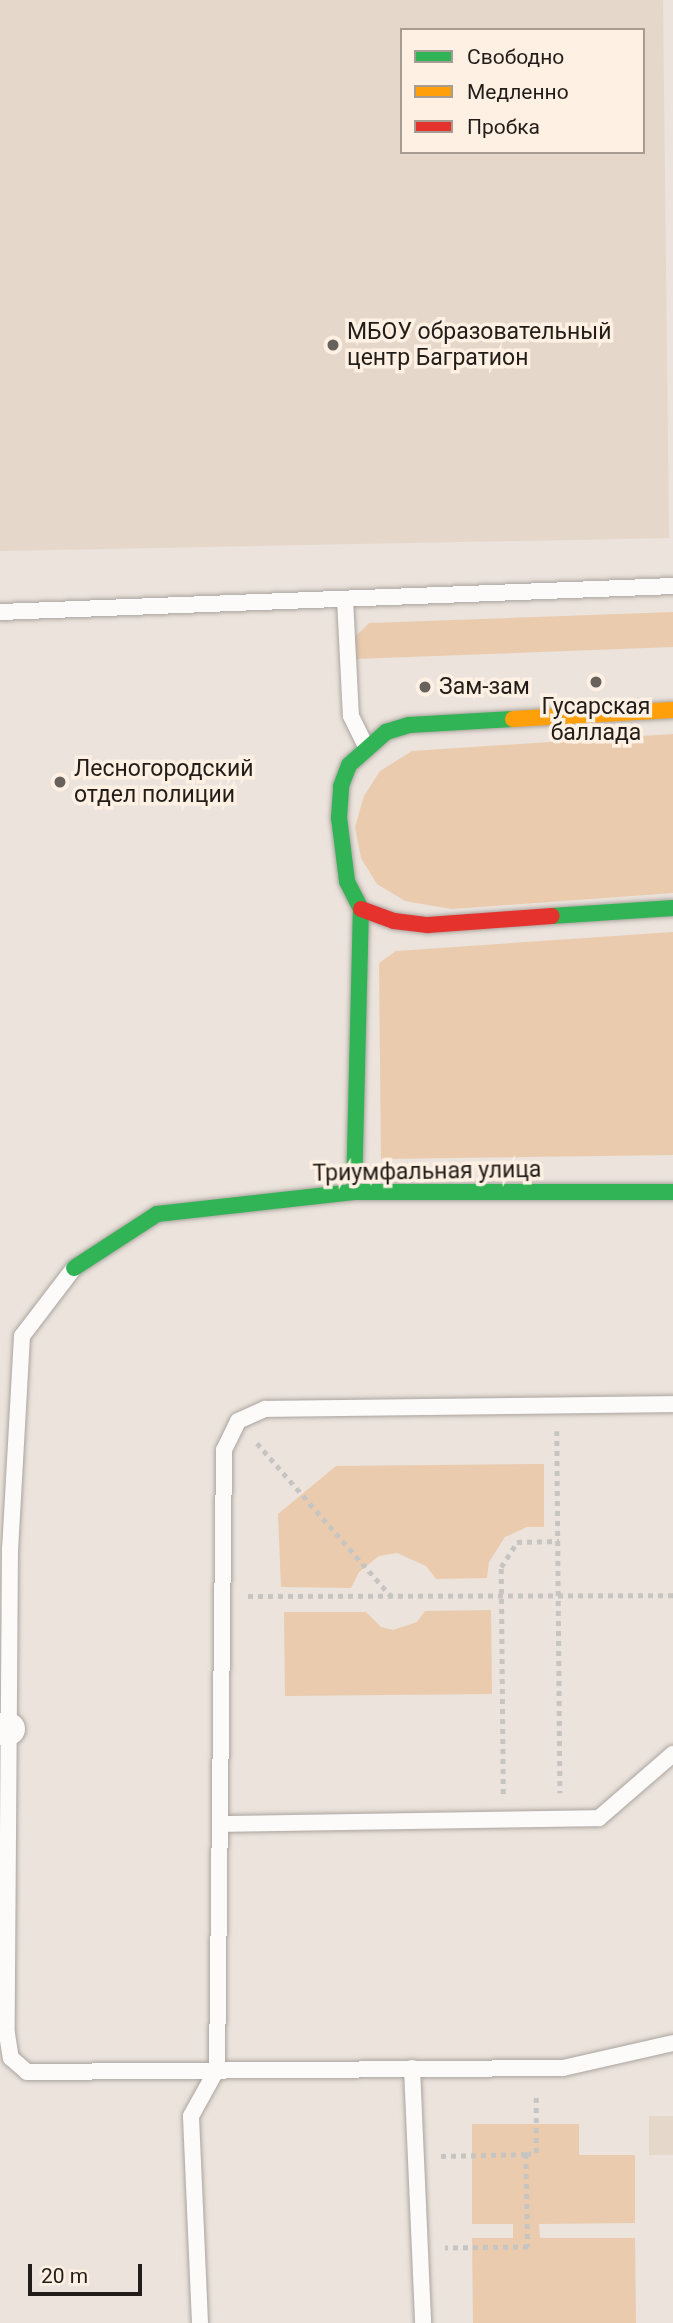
<!DOCTYPE html>
<meta charset="utf-8">
<style>
body{margin:0}
#map{position:relative;width:673px;height:2323px;overflow:hidden;background:#ebe3dc;font-family:Roboto,sans-serif}
div>[style]{position:absolute}
.built>*{inset:0;background:#e5d7ca}
.green>*{inset:0;background:#eacbae}
.path>*{height:4.5px;margin-top:-2.25px;transform-origin:0;background:repeating-linear-gradient(90deg,#c7c5c2 0 5px,transparent 0 10px)}
.roads{filter:drop-shadow(0 0 2px #aba49f) drop-shadow(0 0 2px #aba49f)}
.lane>*{height:16px;margin:-8px;padding:0 8px;transform-origin:8px;border-radius:8px;background:#fcfbfa}
.street>*{height:32px;margin:-16px;padding:0 16px;transform-origin:16px;border-radius:16px;background:#fcfbfa}
.fast>*{height:16px;margin:-8px;padding:0 8px;transform-origin:8px;border-radius:8px;background:#30b455}
.slow>*{height:16px;margin:-8px;padding:0 8px;transform-origin:8px;border-radius:8px;background:#ff9f0a}
.jam>*{height:16px;margin:-8px;padding:0 8px;transform-origin:8px;border-radius:8px;background:#e5322d}
.dots>*{width:19px;height:19px;translate:-50% -50%;box-sizing:border-box;border:4px solid #fef0e3;border-radius:50%}
span{translate:-50% -50%;white-space:nowrap;text-align:center;line-height:1.15;-webkit-text-stroke:7px #fef0e3;paint-order:stroke}
.poi-label{font-size:23px;color:#221d18}
.left{translate:0 -50%;text-align:left}
.street-label{font-size:23px;color:#221d18}
.legend{position:absolute;left:400px;top:28px;width:245px;height:126px;box-sizing:border-box;background:#fef0e3;border:2px solid #a69c92;margin:0;padding:9px 12px;list-style:none;font-size:21px;color:#221d18}
.legend li{display:flex;align-items:center;gap:14px;height:35px}
.legend b{width:35px;border:2px solid #a69c92}
.scale{position:absolute;left:28px;top:2264px;width:114px;height:32px;box-sizing:border-box;border:4px solid #221d18;border-top:0;padding-left:9px;font-size:21px;line-height:24px;white-space:nowrap;color:#221d18;-webkit-text-stroke:5px #fef0e3;paint-order:stroke}
</style>
<div id="map">
<div class="built">
<div style="clip-path:polygon(evenodd,0 0,663px 0,669px 538px,0 551px,0 0,402px 30px,643px 30px,643px 152px,402px 152px,402px 30px)"></div>
<div style="clip-path:polygon(649px 2116px,673px 2116px,673px 2155px,649px 2155px)"></div>
</div>
<div class="green">
<div style="clip-path:polygon(673px 612px,673px 647px,354px 659px,355px 637px,369px 623px)"></div>
<div style="clip-path:polygon(673px 734px,673px 893px,451px 909px,405px 901px,377px 884px,361px 858px,355px 827px,364px 796px,380px 771px,412px 751px)"></div>
<div style="clip-path:polygon(673px 932px,673px 1155px,381px 1159px,379px 963px,396px 951px)"></div>
<div style="clip-path:polygon(544px 1464px,544px 1527px,527px 1527px,505px 1537px,489px 1562px,487px 1578px,436px 1579px,426px 1566px,397px 1553px,379px 1556px,359px 1572px,351px 1588px,281px 1587px,278px 1514px,336px 1466px)"></div>
<div style="clip-path:polygon(491px 1610px,492px 1694px,285px 1696px,284px 1612px,366px 1612px,381px 1627px,393px 1630px,417px 1622px,425px 1611px)"></div>
<div style="clip-path:polygon(472px 2124px,579px 2124px,579px 2155px,635px 2155px,635px 2223px,539px 2224px,540px 2238px,635px 2238px,636px 2323px,473px 2323px,472px 2238px,513px 2238px,513px 2224px,472px 2224px)"></div>
</div>
<div class="path">
<div style="left:557px;top:1431px;width:362px;rotate:89.5deg"></div>
<div style="left:257px;top:1443px;width:205px;rotate:48.8deg"></div>
<div style="left:248px;top:1596px;width:425px;rotate:-0.1deg"></div>
<div style="left:503px;top:1794px;width:227px;rotate:-90.5deg"></div>
<div style="left:501px;top:1567px;width:30px;rotate:-57deg"></div>
<div style="left:517px;top:1542px;width:42px;rotate:-1.4deg"></div>
<div style="left:526px;top:2154px;width:10px;rotate:-6deg"></div>
<div style="left:536px;top:2153px;width:58px;rotate:-90deg"></div>
<div style="left:441px;top:2156px;width:85px;rotate:-1.3deg"></div>
<div style="left:526px;top:2154px;width:93px;rotate:88.8deg"></div>
<div style="left:528px;top:2247px;width:83px;rotate:179.3deg"></div>
</div>
<div class="roads">
<div class="lane">
<div style="left:345px;top:599px;width:117px;rotate:87.1deg"></div>
<div style="left:351px;top:716px;width:34px;rotate:64deg"></div>
<div style="left:0;top:612px;width:674px;rotate:-2.21deg"></div>
<div style="left:74px;top:1268px;width:86px;rotate:127.4deg"></div>
<div style="left:22px;top:1336px;width:212px;rotate:93.2deg"></div>
<div style="left:10px;top:1548px;width:486px;rotate:90.4deg"></div>
<div style="left:7px;top:2034px;width:24px;rotate:81deg"></div>
<div style="left:11px;top:2058px;width:21px;rotate:41deg"></div>
<div style="left:27px;top:2072px;width:536px;rotate:-0.43deg"></div>
<div style="left:563px;top:2068px;width:113px;rotate:-12.8deg"></div>
<div style="left:221px;top:1824px;width:378px;rotate:-0.9deg"></div>
<div style="left:599px;top:1818px;width:98px;rotate:-40.9deg"></div>
<div style="left:412px;top:2068px;width:255px;rotate:87.5deg"></div>
<div style="left:200px;top:2323px;width:207px;rotate:-92.5deg"></div>
<div style="left:191px;top:2116px;width:54px;rotate:-61deg"></div>
<div style="left:217px;top:2069px;width:619px;rotate:-89.35deg"></div>
<div style="left:224px;top:1450px;width:32px;rotate:-64deg"></div>
<div style="left:238px;top:1421px;width:30px;rotate:-24deg"></div>
<div style="left:265px;top:1409px;width:408px;rotate:-0.7deg"></div>
</div>
<div class="street">
<div style="left:0;top:1729px;width:9px"></div>
</div>
<div class="fast">
<div style="left:552px;top:916px;width:121px;rotate:-3.8deg"></div>
<div style="left:354px;top:1192px;width:283px;rotate:-88.6deg"></div>
<div style="left:361px;top:909px;width:31px;rotate:-117deg"></div>
<div style="left:347px;top:881px;width:64px;rotate:-97.2deg"></div>
<div style="left:339px;top:818px;width:32px;rotate:-86deg"></div>
<div style="left:341px;top:786px;width:22px;rotate:-69deg"></div>
<div style="left:349px;top:765px;width:50px;rotate:-41.7deg"></div>
<div style="left:386px;top:732px;width:24px;rotate:-17deg"></div>
<div style="left:409px;top:725px;width:104px;rotate:-3.3deg"></div>
<div style="left:74px;top:1268px;width:99px;rotate:-33deg"></div>
<div style="left:157px;top:1214px;width:198px;rotate:-6.4deg"></div>
<div style="left:354px;top:1192px;width:319px"></div>
</div>
<div class="slow">
<div style="left:513px;top:719px;width:160px;rotate:-3.2deg"></div>
</div>
<div class="jam">
<div style="left:361px;top:909px;width:35px;rotate:20deg"></div>
<div style="left:394px;top:921px;width:34px;rotate:7deg"></div>
<div style="left:428px;top:925px;width:124px;rotate:-4.2deg"></div>
</div>
</div>
<div class="dots">
<div style="left:333px;top:345px;background:#68625d"></div>
<div style="left:596px;top:682px;background:#68625d"></div>
<div style="left:425px;top:687px;background:#68625d"></div>
<div style="left:60px;top:782px;background:#68625d"></div>
</div>
<div class="poi-label">
<span class="left" style="left:347px;top:345px">МБОУ образовательный<br>центр Багратион</span>
<span class="left" style="left:439px;top:687px">Зам-зам</span>
<span style="left:596px;top:720px">Гусарская<br>баллада</span>
<span class="left" style="left:74px;top:782px">Лесногородский<br>отдел полиции</span>
</div>
<div class="street-label">
<span style="left:427px;top:1172px;rotate:-1deg">Триумфальная улица</span>
</div>
<ul class="legend">
<li><b style="height:9px;background:#30b455"></b>Свободно</li>
<li><b style="height:9px;background:#ff9f0a"></b>Медленно</li>
<li><b style="height:9px;background:#e5322d"></b>Пробка</li>
</ul>
<div class="scale">20 m</div>
</div>
